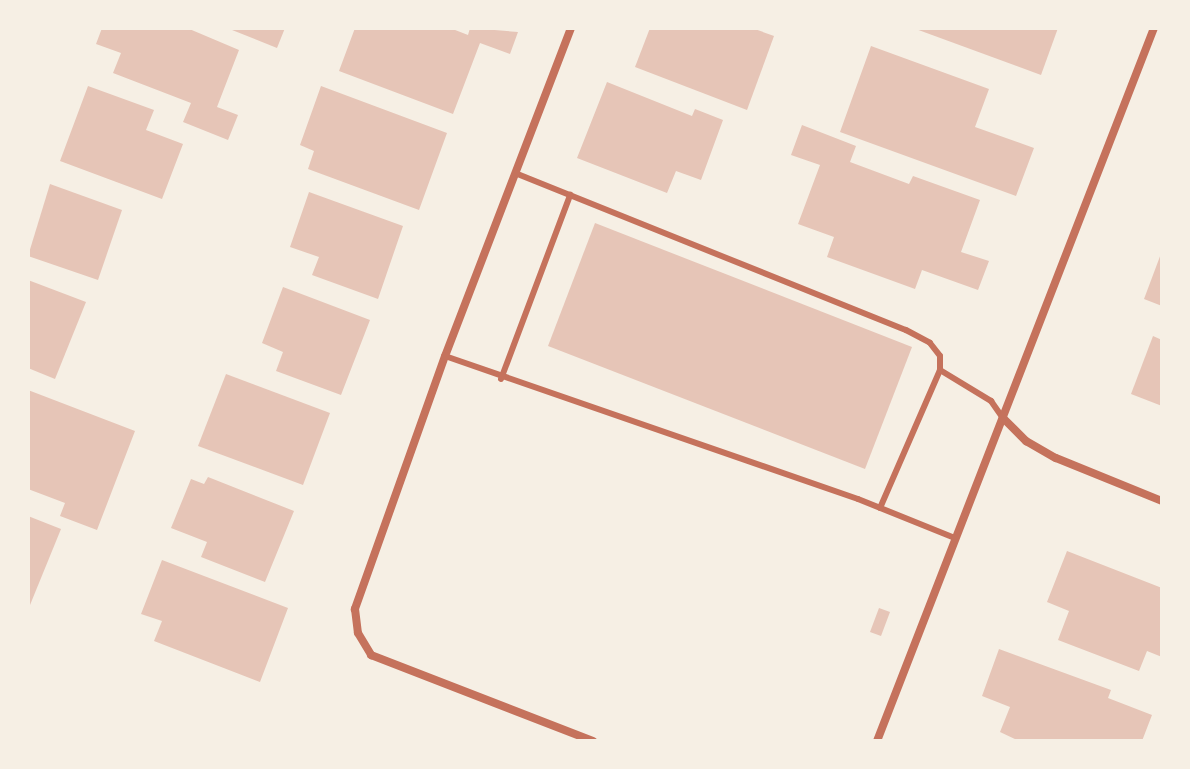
<!DOCTYPE html>
<style>
body{margin:0}
#map{position:relative;width:1190px;height:769px;overflow:hidden;background:#f6efe4;font-family:Barlow,sans-serif}
div>[style]{position:absolute}
.building>*{inset:0;background:#e6c5b7}
.service>*{height:6px;margin:-3px;padding:0 3px;transform-origin:3px;border-radius:3px;background:#c5725c}
.minor>*{height:8px;margin:-4px;padding:0 4px;transform-origin:4px;border-radius:4px;background:#c5725c}
span{translate:-50% -50%;white-space:nowrap;text-align:center;line-height:1.15;-webkit-text-stroke:6px #f6efe4;paint-order:stroke}
.frame{position:absolute;inset:0;border:30px solid #f6efe4;pointer-events:none}
</style>
<div id="map">
<div class="building">
<div style="clip-path:polygon(102px 28px,187px 28px,239px 50px,217px 107px,238px 115px,228px 140px,183px 122px,191px 103px,113px 73px,121px 53px,96px 44px)"></div>
<div style="clip-path:polygon(227px 28px,285px 28px,277px 48px)"></div>
<div style="clip-path:polygon(355px 28px,450px 28px,468px 35px,470px 28px,518px 32px,510px 54px,480px 43px,453px 114px,339px 71px)"></div>
<div style="clip-path:polygon(650px 28px,752px 28px,774px 36px,747px 110px,635px 67px)"></div>
<div style="clip-path:polygon(913px 28px,1058px 28px,1041px 75px)"></div>
<div style="clip-path:polygon(871px 46px,989px 89px,975px 127px,1034px 148px,1016px 196px,840px 132px)"></div>
<div style="clip-path:polygon(607px 82px,692px 116px,695px 109px,723px 120px,701px 180px,676px 171px,667px 193px,577px 158px)"></div>
<div style="clip-path:polygon(88px 86px,154px 110px,146px 130px,183px 144px,162px 199px,60px 161px)"></div>
<div style="clip-path:polygon(321px 86px,447px 133px,419px 210px,308px 169px,314px 151px,300px 145px)"></div>
<div style="clip-path:polygon(802px 125px,856px 146px,850px 162px,909px 184px,913px 176px,980px 200px,961px 252px,989px 261px,978px 290px,922px 270px,915px 289px,827px 257px,834px 237px,798px 224px,820px 165px,791px 155px)"></div>
<div style="clip-path:polygon(50px 184px,122px 210px,98px 280px,28px 256px)"></div>
<div style="clip-path:polygon(309px 192px,403px 226px,378px 299px,312px 275px,319px 257px,290px 247px)"></div>
<div style="clip-path:polygon(595px 223px,912px 347px,865px 469px,548px 346px)"></div>
<div style="clip-path:polygon(1162px 251px,1162px 306px,1144px 299px)"></div>
<div style="clip-path:polygon(28px 280px,86px 302px,55px 379px,28px 368px)"></div>
<div style="clip-path:polygon(283px 287px,370px 320px,341px 395px,276px 371px,283px 352px,262px 343px)"></div>
<div style="clip-path:polygon(1153px 336px,1162px 340px,1162px 406px,1131px 394px)"></div>
<div style="clip-path:polygon(226px 374px,330px 413px,303px 485px,198px 446px)"></div>
<div style="clip-path:polygon(28px 390px,135px 431px,97px 530px,60px 516px,65px 503px,28px 489px)"></div>
<div style="clip-path:polygon(208px 477px,294px 511px,265px 582px,201px 557px,207px 542px,171px 528px,191px 479px,204px 484px)"></div>
<div style="clip-path:polygon(28px 516px,61px 529px,30px 605px,28px 604px)"></div>
<div style="clip-path:polygon(1067px 551px,1162px 588px,1162px 657px,1147px 651px,1139px 671px,1058px 640px,1069px 611px,1047px 602px)"></div>
<div style="clip-path:polygon(162px 560px,288px 608px,260px 682px,154px 641px,162px 621px,141px 614px)"></div>
<div style="clip-path:polygon(879px 608px,890px 612px,881px 636px,870px 632px)"></div>
<div style="clip-path:polygon(999px 649px,1111px 690px,1108px 698px,1152px 715px,1142px 741px,1019px 741px,1000px 732px,1010px 707px,982px 696px)"></div>
</div>
<div class="service">
<div style="left:515px;top:173px;width:421px;rotate:21.9deg"></div>
<div style="left:906px;top:330px;width:27px;rotate:28deg"></div>
<div style="left:930px;top:343px;width:16px;rotate:52deg"></div>
<div style="left:940px;top:356px;width:14px;rotate:90deg"></div>
<div style="left:940px;top:370px;width:60px;rotate:31.3deg"></div>
<div style="left:991px;top:401px;width:21px;rotate:55deg"></div>
<div style="left:445px;top:356px;width:437px;rotate:19.1deg"></div>
<div style="left:858px;top:499px;width:105px;rotate:21.9deg"></div>
<div style="left:501px;top:379px;width:197px;rotate:-69.4deg"></div>
<div style="left:880px;top:508px;width:150px;rotate:-66.5deg"></div>
</div>
<div class="minor">
<div style="left:571px;top:28px;width:351px;rotate:111deg"></div>
<div style="left:445px;top:356px;width:269px;rotate:109.6deg"></div>
<div style="left:355px;top:609px;width:24px;rotate:83deg"></div>
<div style="left:358px;top:633px;width:26px;rotate:59deg"></div>
<div style="left:371px;top:655px;width:238px;rotate:21.2deg"></div>
<div style="left:1003px;top:418px;width:33px;rotate:45deg"></div>
<div style="left:1026px;top:441px;width:34px;rotate:30deg"></div>
<div style="left:1056px;top:458px;width:114px;rotate:22.1deg"></div>
<div style="left:877px;top:741px;width:765px;rotate:-68.77deg"></div>
</div>
<div class="frame"></div>
</div>
